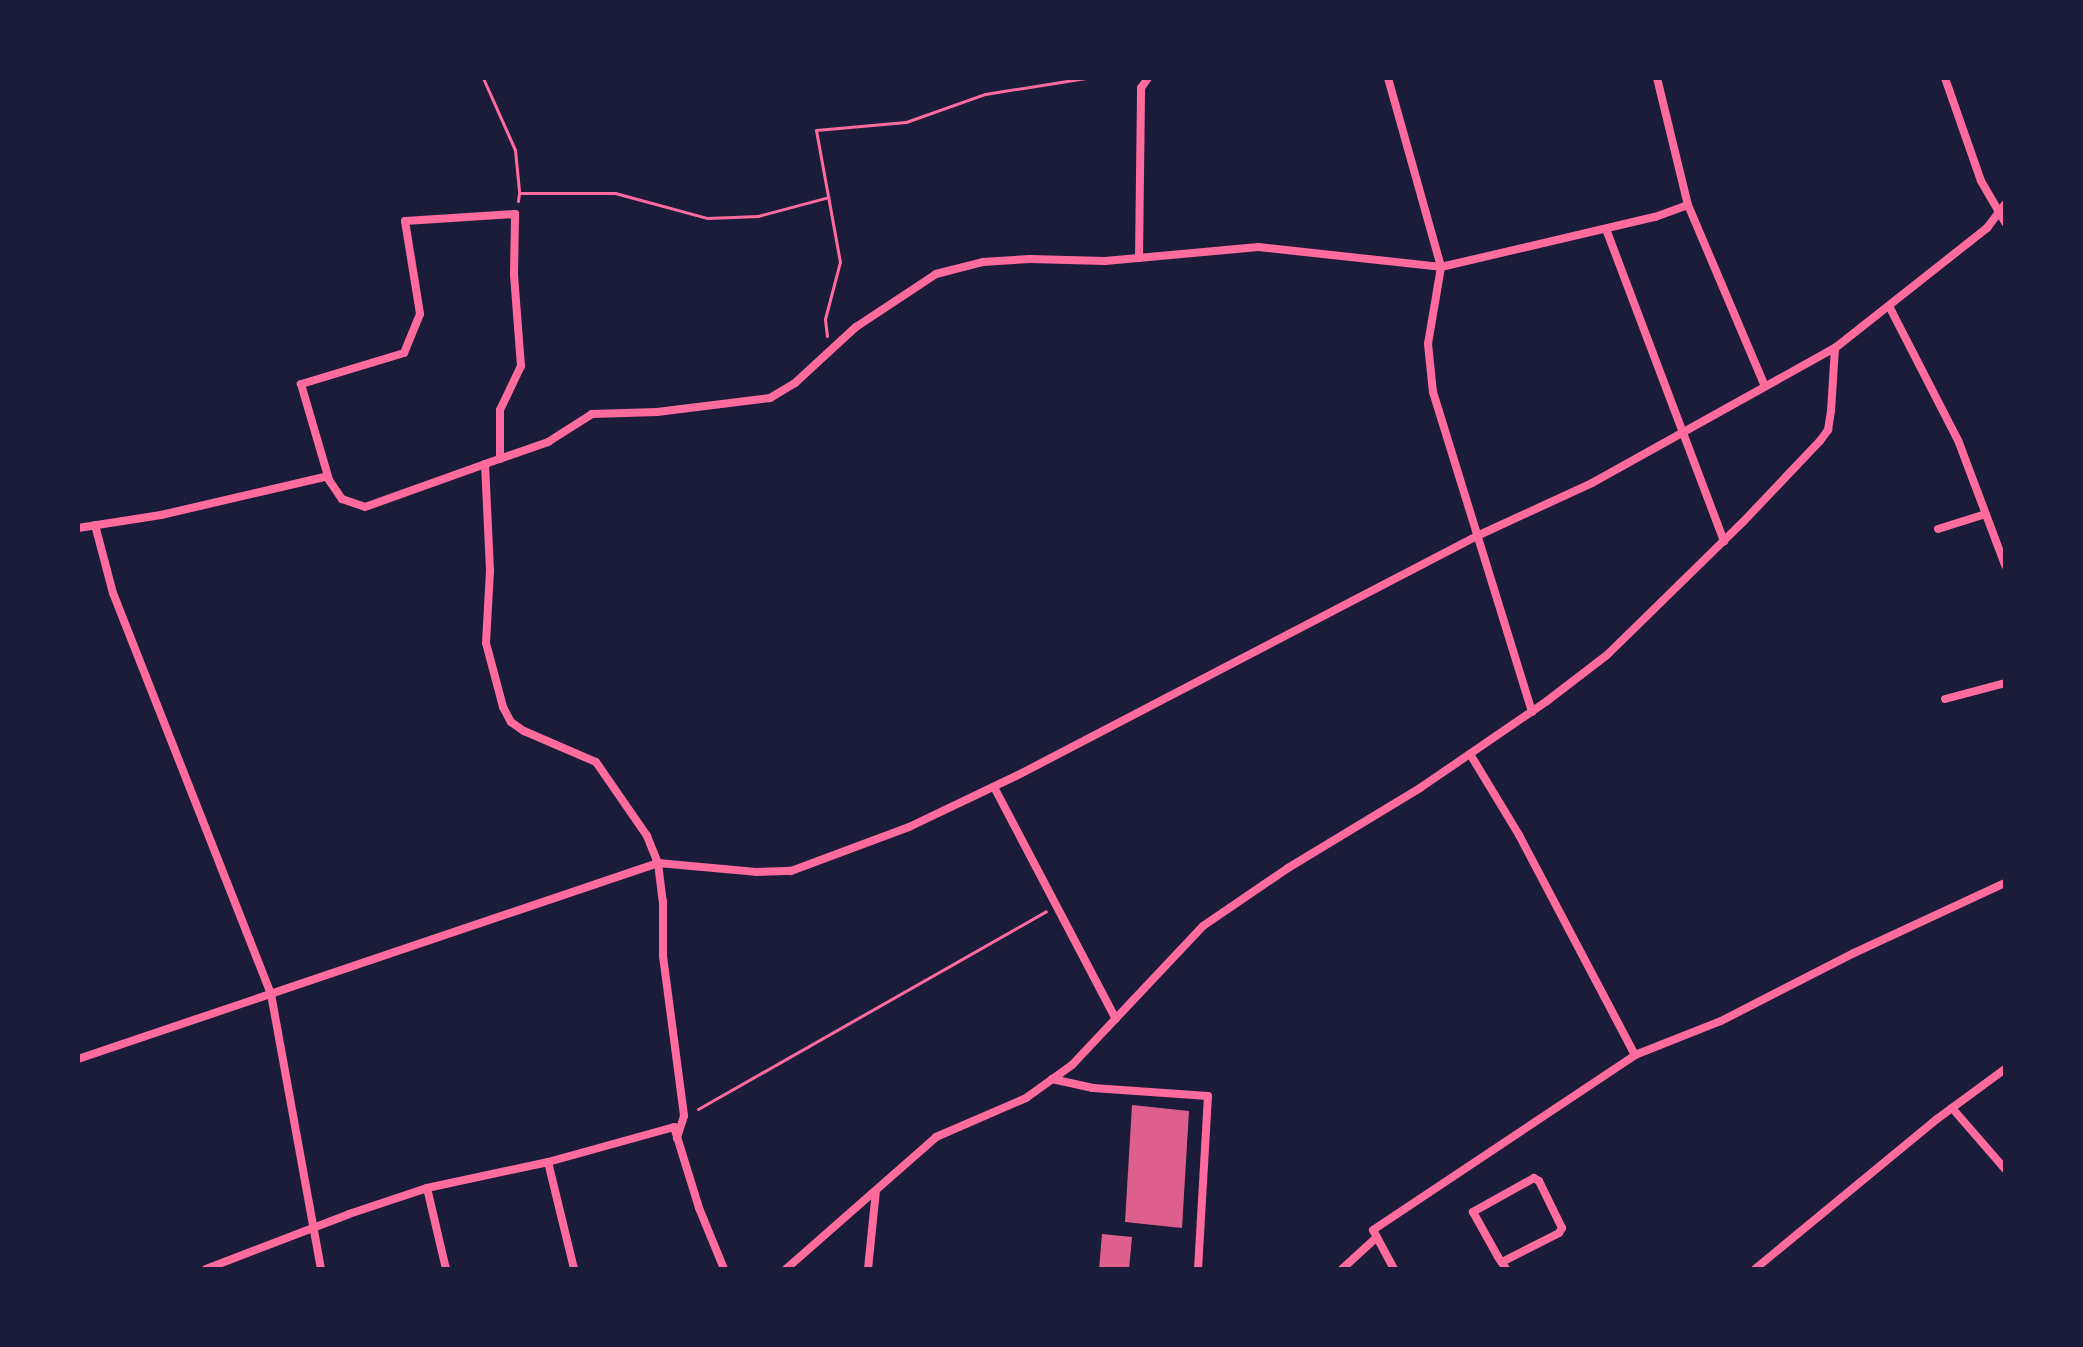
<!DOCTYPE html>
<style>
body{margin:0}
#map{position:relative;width:2083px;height:1347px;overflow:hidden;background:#1b1b3a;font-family:Overpass,sans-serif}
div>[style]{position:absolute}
.building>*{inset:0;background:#dd5f8e}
.path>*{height:3px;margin:-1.5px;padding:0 1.5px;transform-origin:1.5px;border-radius:1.5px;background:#ff6b9d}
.minor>*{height:8px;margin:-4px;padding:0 4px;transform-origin:4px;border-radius:4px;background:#ff6b9d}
span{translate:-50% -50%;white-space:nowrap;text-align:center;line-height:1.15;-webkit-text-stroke:7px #1b1b3a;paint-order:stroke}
.frame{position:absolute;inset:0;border:80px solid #1b1b3a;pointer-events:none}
</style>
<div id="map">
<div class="building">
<div style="clip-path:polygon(1132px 1105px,1189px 1111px,1182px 1228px,1125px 1222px)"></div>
<div style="clip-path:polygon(1102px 1234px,1132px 1237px,1129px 1269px,1099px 1269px)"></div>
</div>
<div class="path">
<div style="left:483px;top:78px;width:79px;rotate:66deg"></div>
<div style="left:515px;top:150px;width:41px;rotate:84.4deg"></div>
<div style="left:518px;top:201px;width:8px;rotate:-83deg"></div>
<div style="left:519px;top:193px;width:96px"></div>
<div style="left:615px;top:193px;width:95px;rotate:15.2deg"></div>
<div style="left:707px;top:218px;width:51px;rotate:-2.2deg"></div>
<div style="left:758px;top:216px;width:73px;rotate:-15deg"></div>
<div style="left:827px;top:336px;width:17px;rotate:-97deg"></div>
<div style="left:825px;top:319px;width:59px;rotate:-75.3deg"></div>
<div style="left:840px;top:262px;width:134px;rotate:-100.3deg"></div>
<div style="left:816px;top:130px;width:90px;rotate:-5.1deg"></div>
<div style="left:906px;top:122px;width:84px;rotate:-19.5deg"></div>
<div style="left:985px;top:94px;width:102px;rotate:-9deg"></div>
<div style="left:698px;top:1109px;width:400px;rotate:-29.6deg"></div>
</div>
<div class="minor">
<div style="left:1388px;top:78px;width:196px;rotate:74.3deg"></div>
<div style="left:1441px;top:267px;width:78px;rotate:99.6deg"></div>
<div style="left:1428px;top:344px;width:48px;rotate:84.1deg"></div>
<div style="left:1433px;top:392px;width:335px;rotate:72.8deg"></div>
<div style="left:1657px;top:78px;width:131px;rotate:76.3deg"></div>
<div style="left:1688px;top:205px;width:197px;rotate:67deg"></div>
<div style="left:1945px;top:78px;width:109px;rotate:70.7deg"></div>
<div style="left:1981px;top:181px;width:48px;rotate:59.7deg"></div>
<div style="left:1606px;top:229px;width:334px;rotate:69.3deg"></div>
<div style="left:1139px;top:258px;width:170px;rotate:-89.3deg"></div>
<div style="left:1141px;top:88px;width:12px;rotate:-55deg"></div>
<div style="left:1889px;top:306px;width:151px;rotate:62.8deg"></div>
<div style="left:1958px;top:440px;width:134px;rotate:69.4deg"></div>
<div style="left:500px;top:459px;width:49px;rotate:-90deg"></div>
<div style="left:500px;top:410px;width:49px;rotate:-64.5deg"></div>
<div style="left:521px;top:366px;width:92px;rotate:-94.4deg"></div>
<div style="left:514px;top:274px;width:60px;rotate:-89deg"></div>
<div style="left:515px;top:214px;width:110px;rotate:176.4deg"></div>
<div style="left:405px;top:221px;width:94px;rotate:80.8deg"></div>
<div style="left:420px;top:314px;width:42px;rotate:112.3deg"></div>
<div style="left:404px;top:353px;width:108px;rotate:163.2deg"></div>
<div style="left:301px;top:384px;width:100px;rotate:73.7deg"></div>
<div style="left:329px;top:480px;width:23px;rotate:56deg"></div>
<div style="left:342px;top:499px;width:24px;rotate:19deg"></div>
<div style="left:365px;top:507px;width:127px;rotate:-19.7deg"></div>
<div style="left:485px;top:464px;width:67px;rotate:-19.2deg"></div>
<div style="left:548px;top:442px;width:52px;rotate:-32.5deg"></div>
<div style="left:592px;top:414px;width:65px;rotate:-1.8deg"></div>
<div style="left:657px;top:412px;width:114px;rotate:-7.1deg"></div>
<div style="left:770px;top:398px;width:29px;rotate:-31deg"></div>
<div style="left:795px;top:383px;width:83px;rotate:-42.6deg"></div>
<div style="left:856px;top:327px;width:96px;rotate:-33.5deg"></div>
<div style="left:936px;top:274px;width:49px;rotate:-14.3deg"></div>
<div style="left:983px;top:262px;width:47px;rotate:-3.7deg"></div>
<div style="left:1030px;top:259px;width:75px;rotate:1.5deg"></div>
<div style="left:1105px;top:261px;width:154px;rotate:-5.2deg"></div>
<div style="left:1258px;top:247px;width:184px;rotate:6.2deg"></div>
<div style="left:1441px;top:267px;width:220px;rotate:-13.2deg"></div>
<div style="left:1655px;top:217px;width:35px;rotate:-20deg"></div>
<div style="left:485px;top:464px;width:107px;rotate:87.3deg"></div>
<div style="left:490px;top:571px;width:72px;rotate:93.2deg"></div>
<div style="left:486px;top:643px;width:66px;rotate:75.1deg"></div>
<div style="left:503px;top:707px;width:17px;rotate:62deg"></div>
<div style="left:511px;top:722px;width:16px;rotate:35deg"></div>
<div style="left:524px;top:731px;width:78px;rotate:23.3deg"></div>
<div style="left:596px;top:762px;width:90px;rotate:55.4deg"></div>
<div style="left:647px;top:836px;width:29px;rotate:68deg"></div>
<div style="left:658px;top:863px;width:38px;rotate:83deg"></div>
<div style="left:663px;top:901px;width:55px;rotate:90deg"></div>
<div style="left:663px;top:956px;width:161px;rotate:82.5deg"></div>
<div style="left:684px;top:1116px;width:23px;rotate:108deg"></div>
<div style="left:95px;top:525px;width:70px;rotate:75.2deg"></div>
<div style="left:113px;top:593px;width:431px;rotate:68.5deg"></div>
<div style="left:271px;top:994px;width:280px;rotate:79.7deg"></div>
<div style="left:78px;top:528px;width:84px;rotate:-8.9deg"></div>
<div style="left:161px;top:515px;width:171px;rotate:-13.1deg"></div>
<div style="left:1938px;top:529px;width:50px;rotate:-17.4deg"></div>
<div style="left:1945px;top:699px;width:62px;rotate:-14.9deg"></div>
<div style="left:1470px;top:754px;width:95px;rotate:58.8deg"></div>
<div style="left:1519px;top:835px;width:249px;rotate:62.2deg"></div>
<div style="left:994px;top:787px;width:262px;rotate:62.3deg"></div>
<div style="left:78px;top:1059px;width:612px;rotate:-18.67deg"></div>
<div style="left:658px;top:863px;width:98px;rotate:5.2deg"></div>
<div style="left:756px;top:872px;width:35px;rotate:-2deg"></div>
<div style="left:791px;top:871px;width:126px;rotate:-20.4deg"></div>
<div style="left:909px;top:827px;width:125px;rotate:-25.5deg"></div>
<div style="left:1022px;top:773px;width:513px;rotate:-27.51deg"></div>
<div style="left:1477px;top:536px;width:127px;rotate:-24.7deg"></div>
<div style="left:1592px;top:483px;width:278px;rotate:-29.1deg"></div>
<div style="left:1835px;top:348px;width:194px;rotate:-38.3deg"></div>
<div style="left:1987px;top:228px;width:30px;rotate:-53deg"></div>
<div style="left:1052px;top:1079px;width:42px;rotate:12.4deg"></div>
<div style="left:1093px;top:1088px;width:115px;rotate:4deg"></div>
<div style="left:1208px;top:1096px;width:173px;rotate:93.3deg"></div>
<div style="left:1952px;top:1108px;width:81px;rotate:49deg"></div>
<div style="left:548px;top:1162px;width:110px;rotate:76.3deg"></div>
<div style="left:427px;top:1188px;width:83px;rotate:76.8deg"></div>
<div style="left:1502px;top:1262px;width:64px;rotate:-27deg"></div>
<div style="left:1559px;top:1233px;width:6px;rotate:-59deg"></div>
<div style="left:1562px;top:1228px;width:52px;rotate:-116.1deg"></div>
<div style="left:1539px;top:1181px;width:6px;rotate:-149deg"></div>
<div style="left:1534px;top:1178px;width:70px;rotate:150.9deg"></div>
<div style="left:1473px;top:1212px;width:51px;rotate:60.9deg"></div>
<div style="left:1498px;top:1257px;width:14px;rotate:56deg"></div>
<div style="left:206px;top:1269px;width:153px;rotate:-21deg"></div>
<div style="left:349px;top:1214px;width:82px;rotate:-18.4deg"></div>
<div style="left:427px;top:1188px;width:124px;rotate:-12.1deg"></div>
<div style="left:548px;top:1162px;width:131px;rotate:-15.5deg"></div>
<div style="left:674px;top:1127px;width:85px;rotate:72.8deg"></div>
<div style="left:699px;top:1208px;width:66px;rotate:67.7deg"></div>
<div style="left:786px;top:1269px;width:200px;rotate:-41.3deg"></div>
<div style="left:936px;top:1137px;width:98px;rotate:-23.4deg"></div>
<div style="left:1026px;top:1098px;width:57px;rotate:-35.7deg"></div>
<div style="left:1072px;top:1065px;width:191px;rotate:-46.7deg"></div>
<div style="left:1203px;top:926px;width:103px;rotate:-34.3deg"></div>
<div style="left:1288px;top:868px;width:154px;rotate:-31.2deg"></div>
<div style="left:1420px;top:788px;width:154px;rotate:-34.4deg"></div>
<div style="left:1547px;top:701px;width:76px;rotate:-37.5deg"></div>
<div style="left:1607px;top:655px;width:190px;rotate:-44.4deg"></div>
<div style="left:1743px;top:522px;width:112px;rotate:-46.5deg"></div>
<div style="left:1820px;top:441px;width:14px;rotate:-54deg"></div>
<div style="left:1828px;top:430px;width:19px;rotate:-81deg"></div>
<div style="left:1831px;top:411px;width:63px;rotate:-86.4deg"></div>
<div style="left:868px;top:1269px;width:79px;rotate:-84.2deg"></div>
<div style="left:1342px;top:1269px;width:46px;rotate:-42.4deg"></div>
<div style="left:1394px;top:1269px;width:44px;rotate:-118.3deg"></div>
<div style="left:1373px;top:1230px;width:315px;rotate:-33.7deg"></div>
<div style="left:1635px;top:1055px;width:92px;rotate:-21.6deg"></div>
<div style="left:1721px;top:1021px;width:149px;rotate:-27.1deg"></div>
<div style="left:1854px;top:953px;width:166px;rotate:-24.9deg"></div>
<div style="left:1755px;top:1269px;width:236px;rotate:-39.5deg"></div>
<div style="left:1937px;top:1119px;width:84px;rotate:-36.3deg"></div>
</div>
<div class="frame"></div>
</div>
